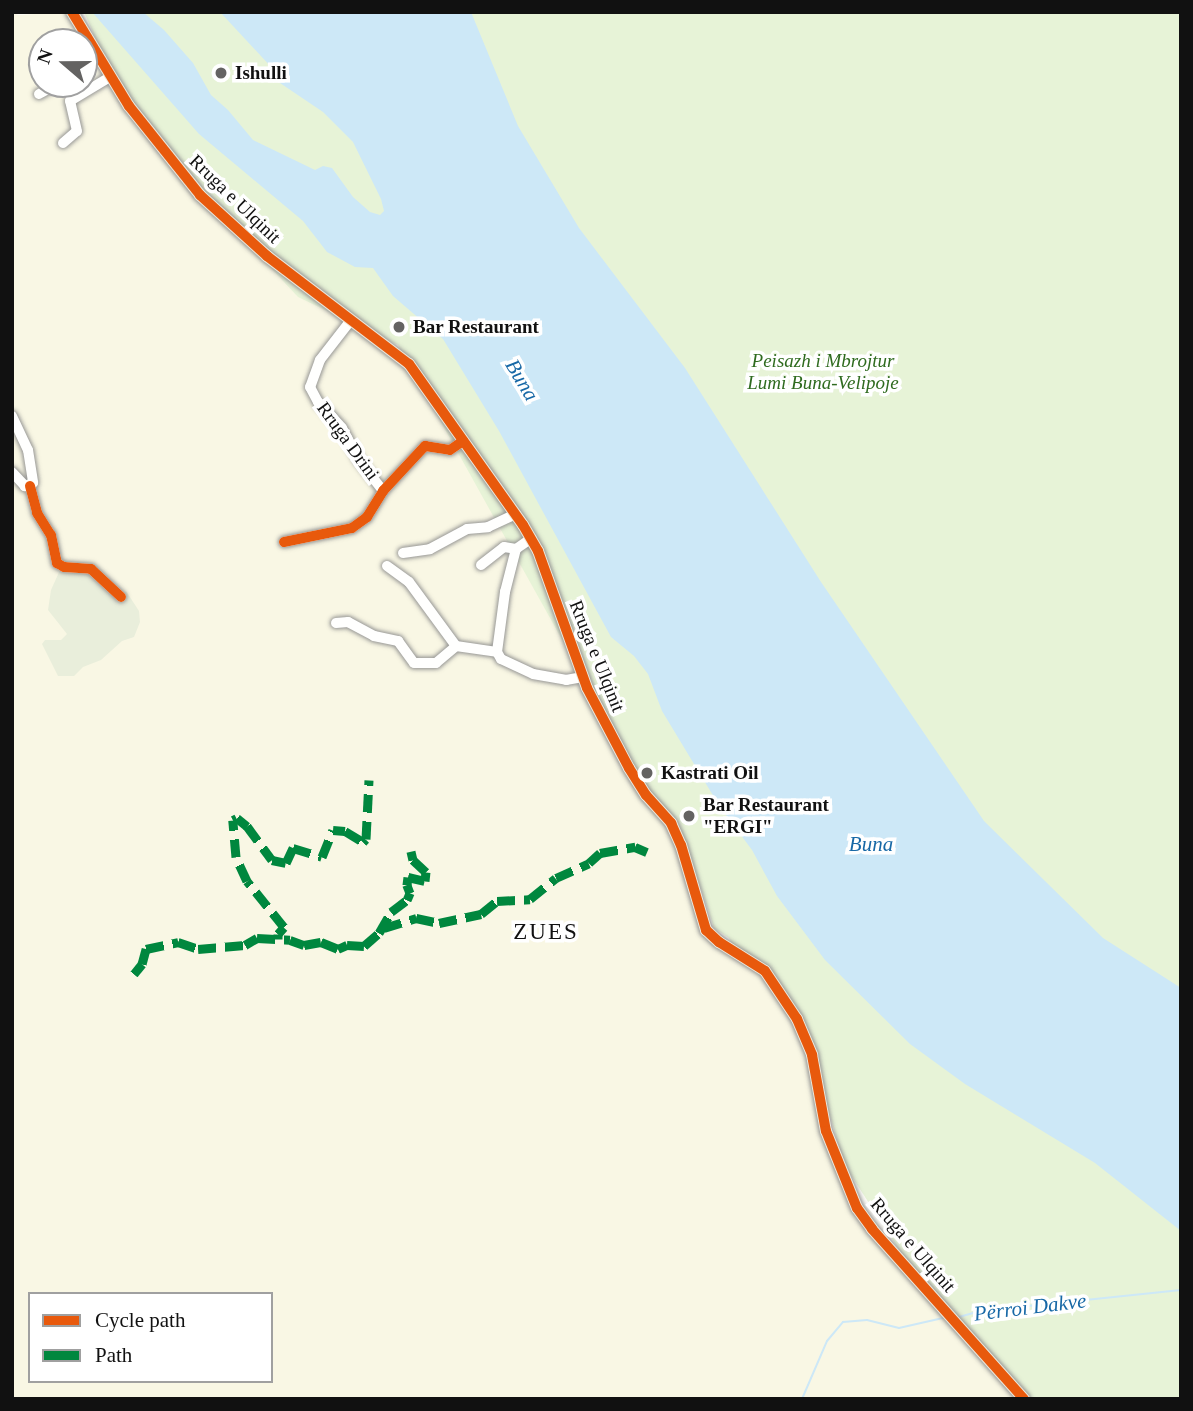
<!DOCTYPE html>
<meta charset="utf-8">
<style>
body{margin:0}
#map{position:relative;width:1193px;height:1411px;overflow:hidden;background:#fdfcf7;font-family:Georgia,serif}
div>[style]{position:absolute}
.farmland>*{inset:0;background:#f9f7e4}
.green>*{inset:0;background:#e7f3d7}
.cemetery>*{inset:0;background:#e9eedb}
.water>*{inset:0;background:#cde8f7}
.stream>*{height:2px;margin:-1px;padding:0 1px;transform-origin:1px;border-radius:1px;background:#cde8f7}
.roads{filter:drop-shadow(0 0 2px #979795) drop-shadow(0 0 2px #979795)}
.minor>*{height:10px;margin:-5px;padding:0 5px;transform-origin:5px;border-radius:5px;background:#fffffe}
.major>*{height:12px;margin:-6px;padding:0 6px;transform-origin:6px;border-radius:6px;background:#ede9dc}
.quiet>*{height:9px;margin-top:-4.5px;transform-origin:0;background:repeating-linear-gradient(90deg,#00873e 0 18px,transparent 0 27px)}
.cycleway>*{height:10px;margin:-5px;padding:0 5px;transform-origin:5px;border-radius:5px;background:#e8590c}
.dots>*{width:19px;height:19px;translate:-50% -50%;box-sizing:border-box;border:4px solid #fff;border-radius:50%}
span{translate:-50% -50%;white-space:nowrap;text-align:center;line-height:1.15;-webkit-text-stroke:7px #fff;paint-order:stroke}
.poi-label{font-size:19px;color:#111;font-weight:700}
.left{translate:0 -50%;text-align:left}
.street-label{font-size:19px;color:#111}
.park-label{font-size:19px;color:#2f6b1f;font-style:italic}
.water-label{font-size:21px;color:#1768a6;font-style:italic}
.quarter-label{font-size:23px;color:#111;letter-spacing:2px}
.frame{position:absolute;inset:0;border:14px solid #111;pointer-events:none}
.legend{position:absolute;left:28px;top:1292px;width:245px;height:91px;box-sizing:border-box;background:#fff;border:2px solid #a0a0a0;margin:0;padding:9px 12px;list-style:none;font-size:21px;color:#111}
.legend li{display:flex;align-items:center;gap:14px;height:35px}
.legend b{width:35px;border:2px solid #a0a0a0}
.north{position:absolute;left:28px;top:28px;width:70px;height:70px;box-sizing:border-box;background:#fff;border:2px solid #a0a0a0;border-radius:50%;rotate:290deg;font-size:19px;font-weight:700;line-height:28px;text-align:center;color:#111}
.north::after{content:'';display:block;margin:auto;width:24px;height:32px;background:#646362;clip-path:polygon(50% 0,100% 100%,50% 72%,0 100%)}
</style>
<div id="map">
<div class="farmland">
<div style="clip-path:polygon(evenodd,12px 12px,18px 15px,68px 12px,424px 385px,672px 828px,702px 927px,749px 959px,797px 1022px,849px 1196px,1017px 1399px,12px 1399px,12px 12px,42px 42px,84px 42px,84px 84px,42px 84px,42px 42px,12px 12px,30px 1294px,271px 1294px,271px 1381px,30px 1381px,30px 1294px)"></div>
</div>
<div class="green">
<div style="clip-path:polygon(84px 12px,1181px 12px,1181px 1399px,1020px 1399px,918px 1279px,845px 1166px,799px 1013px,739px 956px,729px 938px,714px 928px,702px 891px,398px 345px,298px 297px,181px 172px,115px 82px)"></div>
</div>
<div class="cemetery">
<div style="clip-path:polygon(73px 569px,95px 575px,118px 600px,126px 591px,139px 611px,140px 622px,134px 637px,122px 641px,101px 660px,83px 667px,74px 676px,58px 676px,42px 644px,45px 640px,61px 640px,67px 634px,48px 610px,51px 590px,60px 570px)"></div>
</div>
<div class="water">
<div style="clip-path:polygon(92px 12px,143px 12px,164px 30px,193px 63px,211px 95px,228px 110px,253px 140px,315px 170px,323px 166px,332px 168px,353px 197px,370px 212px,380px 215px,384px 211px,381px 199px,353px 142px,323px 112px,280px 83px,273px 69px,220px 12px,471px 12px,518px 126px,579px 228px,685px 368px,821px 582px,984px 821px,1103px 938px,1181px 988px,1181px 1231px,1095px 1163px,965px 1084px,910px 1044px,825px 960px,777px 896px,752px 850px,720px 807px,662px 711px,648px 674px,634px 656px,611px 637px,499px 431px,443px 339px,393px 296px,373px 268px,355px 267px,327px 252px,303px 221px,199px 134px)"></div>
</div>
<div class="stream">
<div style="left:959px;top:1317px;width:22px;rotate:-16deg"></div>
<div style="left:980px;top:1311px;width:202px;rotate:-6deg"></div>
<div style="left:802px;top:1399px;width:63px;rotate:-66.7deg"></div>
<div style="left:827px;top:1341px;width:25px;rotate:-50deg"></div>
<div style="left:843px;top:1322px;width:24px;rotate:-5deg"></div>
<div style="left:867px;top:1320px;width:33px;rotate:14deg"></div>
<div style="left:899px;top:1328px;width:45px;rotate:-12.8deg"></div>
</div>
<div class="roads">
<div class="minor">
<div style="left:84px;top:63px;width:16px;rotate:-40deg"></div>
<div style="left:39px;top:94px;width:21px;rotate:-29deg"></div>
<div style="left:63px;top:143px;width:18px;rotate:-41deg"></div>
<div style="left:77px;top:131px;width:31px;rotate:-103deg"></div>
<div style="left:70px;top:101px;width:47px;rotate:-31deg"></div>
<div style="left:351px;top:320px;width:51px;rotate:127.8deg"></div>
<div style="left:320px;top:360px;width:29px;rotate:110deg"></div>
<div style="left:310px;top:387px;width:17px;rotate:62deg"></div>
<div style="left:318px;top:402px;width:35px;rotate:47deg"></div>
<div style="left:342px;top:428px;width:36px;rotate:62deg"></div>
<div style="left:359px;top:460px;width:39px;rotate:52deg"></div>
<div style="left:12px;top:416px;width:38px;rotate:65deg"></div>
<div style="left:28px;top:450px;width:33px;rotate:81deg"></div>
<div style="left:33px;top:483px;width:9px;rotate:159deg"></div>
<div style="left:25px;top:486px;width:19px;rotate:-133deg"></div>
<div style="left:30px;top:486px;width:28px;rotate:75deg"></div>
<div style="left:37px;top:513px;width:26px;rotate:58deg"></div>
<div style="left:51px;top:535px;width:29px;rotate:78deg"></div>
<div style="left:57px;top:563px;width:8px;rotate:30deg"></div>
<div style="left:64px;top:567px;width:27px;rotate:4deg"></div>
<div style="left:91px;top:569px;width:41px;rotate:43deg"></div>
<div style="left:284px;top:542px;width:69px;rotate:-11.6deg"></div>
<div style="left:352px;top:528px;width:19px;rotate:-36deg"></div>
<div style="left:367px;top:517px;width:31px;rotate:-58deg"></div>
<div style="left:383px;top:491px;width:62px;rotate:-47deg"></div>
<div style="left:425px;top:446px;width:25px;rotate:9deg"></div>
<div style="left:450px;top:450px;width:16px;rotate:-35deg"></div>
<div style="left:403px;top:553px;width:27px;rotate:-8deg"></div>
<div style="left:430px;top:549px;width:42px;rotate:-28.4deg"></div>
<div style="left:467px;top:529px;width:21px;rotate:-5deg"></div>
<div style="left:488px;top:527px;width:31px;rotate:-25deg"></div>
<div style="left:481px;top:565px;width:29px;rotate:-38deg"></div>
<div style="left:504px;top:547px;width:12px;rotate:9deg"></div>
<div style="left:516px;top:549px;width:19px;rotate:-35deg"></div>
<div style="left:387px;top:566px;width:27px;rotate:36deg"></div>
<div style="left:409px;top:582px;width:79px;rotate:53.7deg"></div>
<div style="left:336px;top:623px;width:12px;rotate:-5deg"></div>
<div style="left:348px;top:622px;width:30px;rotate:28deg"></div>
<div style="left:374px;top:636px;width:25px;rotate:12deg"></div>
<div style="left:398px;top:641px;width:27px;rotate:54deg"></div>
<div style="left:414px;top:663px;width:22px"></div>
<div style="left:436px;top:663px;width:26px;rotate:-40deg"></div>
<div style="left:456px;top:646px;width:41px;rotate:8.3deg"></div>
<div style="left:497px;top:652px;width:61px;rotate:-82.4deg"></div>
<div style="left:505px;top:592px;width:44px;rotate:-75.7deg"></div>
<div style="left:497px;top:652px;width:8px;rotate:60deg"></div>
<div style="left:501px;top:659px;width:35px;rotate:25deg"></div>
<div style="left:533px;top:674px;width:34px;rotate:10deg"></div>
<div style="left:566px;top:680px;width:17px;rotate:-10deg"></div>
</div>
<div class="major">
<div style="left:72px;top:12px;width:110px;rotate:58.8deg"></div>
<div style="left:129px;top:106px;width:114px;rotate:51.4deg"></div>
<div style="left:200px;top:195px;width:91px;rotate:42.3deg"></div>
<div style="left:267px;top:256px;width:178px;rotate:37.3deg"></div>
<div style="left:409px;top:364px;width:197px;rotate:54.7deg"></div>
<div style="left:523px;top:525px;width:30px;rotate:60deg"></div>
<div style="left:538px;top:551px;width:145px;rotate:70.3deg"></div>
<div style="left:587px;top:688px;width:90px;rotate:62.3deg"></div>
<div style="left:629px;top:768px;width:32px;rotate:58deg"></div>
<div style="left:646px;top:795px;width:38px;rotate:48deg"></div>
<div style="left:671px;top:823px;width:24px;rotate:66deg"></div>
<div style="left:681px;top:845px;width:89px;rotate:73.6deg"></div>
<div style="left:706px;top:930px;width:18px;rotate:43deg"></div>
<div style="left:719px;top:942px;width:54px;rotate:32.2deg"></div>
<div style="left:765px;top:971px;width:58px;rotate:56.3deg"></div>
<div style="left:797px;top:1019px;width:39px;rotate:67deg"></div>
<div style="left:812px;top:1055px;width:77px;rotate:79.6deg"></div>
<div style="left:826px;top:1131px;width:83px;rotate:68.1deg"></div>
<div style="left:857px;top:1208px;width:26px;rotate:54deg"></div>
<div style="left:872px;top:1229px;width:228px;rotate:48.2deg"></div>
</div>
</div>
<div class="quiet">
<div style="left:384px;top:928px;width:34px;rotate:-17deg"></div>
<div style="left:416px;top:918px;width:24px;rotate:12deg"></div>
<div style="left:439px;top:923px;width:43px;rotate:-12.1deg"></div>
<div style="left:481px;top:914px;width:21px;rotate:-39deg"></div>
<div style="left:497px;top:901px;width:33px;rotate:-3deg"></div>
<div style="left:530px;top:899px;width:33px;rotate:-39deg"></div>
<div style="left:556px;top:878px;width:36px;rotate:-24deg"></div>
<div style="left:589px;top:863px;width:15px;rotate:-42deg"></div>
<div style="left:600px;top:853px;width:36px;rotate:-10deg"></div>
<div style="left:635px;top:847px;width:13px;rotate:23deg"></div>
<div style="left:278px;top:939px;width:5px;rotate:-90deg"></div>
<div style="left:278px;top:934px;width:9px;rotate:-49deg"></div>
<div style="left:284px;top:927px;width:59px;rotate:-128.8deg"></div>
<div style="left:247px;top:881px;width:26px;rotate:-115deg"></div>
<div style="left:236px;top:857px;width:37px;rotate:-95deg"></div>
<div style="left:233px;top:820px;width:4px;rotate:-27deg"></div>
<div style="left:237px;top:818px;width:13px;rotate:39deg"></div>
<div style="left:247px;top:826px;width:42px;rotate:53.7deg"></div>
<div style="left:272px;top:860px;width:14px;rotate:12deg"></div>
<div style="left:286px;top:863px;width:17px;rotate:-65deg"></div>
<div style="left:293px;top:848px;width:30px;rotate:17deg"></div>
<div style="left:322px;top:857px;width:29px;rotate:-68deg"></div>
<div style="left:333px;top:830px;width:12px;rotate:5deg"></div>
<div style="left:345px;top:831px;width:21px;rotate:31deg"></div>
<div style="left:363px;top:842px;width:4px;rotate:-45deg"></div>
<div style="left:366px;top:839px;width:59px;rotate:-87.1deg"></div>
<div style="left:134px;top:974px;width:13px;rotate:-51deg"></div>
<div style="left:142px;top:964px;width:16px;rotate:-75deg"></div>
<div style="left:146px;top:949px;width:33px;rotate:-12deg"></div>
<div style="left:178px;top:942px;width:21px;rotate:19deg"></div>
<div style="left:198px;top:949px;width:47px;rotate:-4.9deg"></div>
<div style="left:245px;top:945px;width:14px;rotate:-30deg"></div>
<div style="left:257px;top:938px;width:33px;rotate:3deg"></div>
<div style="left:290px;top:940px;width:15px;rotate:20deg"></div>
<div style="left:304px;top:945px;width:17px;rotate:-10deg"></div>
<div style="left:321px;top:942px;width:18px;rotate:22deg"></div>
<div style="left:338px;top:949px;width:10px;rotate:-24deg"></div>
<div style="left:347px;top:945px;width:17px;rotate:3deg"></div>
<div style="left:364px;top:946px;width:20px;rotate:-41deg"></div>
<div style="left:379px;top:933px;width:24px;rotate:-60deg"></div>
<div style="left:391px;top:912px;width:20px;rotate:-37deg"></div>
<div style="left:407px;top:900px;width:8px;rotate:-67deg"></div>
<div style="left:410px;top:893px;width:9px;rotate:-111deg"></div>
<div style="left:407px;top:885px;width:8px;rotate:-83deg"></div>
<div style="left:408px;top:877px;width:17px;rotate:13deg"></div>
<div style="left:425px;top:881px;width:9px;rotate:-84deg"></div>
<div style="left:426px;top:872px;width:18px;rotate:-137deg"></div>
<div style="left:413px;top:860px;width:9px;rotate:-103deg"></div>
</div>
<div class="cycleway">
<div style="left:72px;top:12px;width:110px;rotate:58.8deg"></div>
<div style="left:129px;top:106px;width:114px;rotate:51.4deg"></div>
<div style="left:200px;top:195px;width:91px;rotate:42.3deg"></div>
<div style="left:267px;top:256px;width:178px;rotate:37.3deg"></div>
<div style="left:409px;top:364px;width:197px;rotate:54.7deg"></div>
<div style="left:523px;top:525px;width:30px;rotate:60deg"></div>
<div style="left:538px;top:551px;width:145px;rotate:70.3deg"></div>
<div style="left:587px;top:688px;width:90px;rotate:62.3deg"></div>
<div style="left:629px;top:768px;width:32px;rotate:58deg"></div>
<div style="left:646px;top:795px;width:38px;rotate:48deg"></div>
<div style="left:671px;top:823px;width:24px;rotate:66deg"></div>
<div style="left:681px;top:845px;width:89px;rotate:73.6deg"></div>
<div style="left:706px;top:930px;width:18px;rotate:43deg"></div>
<div style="left:719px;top:942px;width:54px;rotate:32.2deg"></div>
<div style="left:765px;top:971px;width:58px;rotate:56.3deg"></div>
<div style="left:797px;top:1019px;width:39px;rotate:67deg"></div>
<div style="left:812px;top:1055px;width:77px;rotate:79.6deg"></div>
<div style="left:826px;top:1131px;width:83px;rotate:68.1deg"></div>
<div style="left:857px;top:1208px;width:26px;rotate:54deg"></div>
<div style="left:872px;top:1229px;width:228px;rotate:48.2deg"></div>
<div style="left:30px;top:486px;width:28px;rotate:75deg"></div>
<div style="left:37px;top:513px;width:26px;rotate:58deg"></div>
<div style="left:51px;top:535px;width:29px;rotate:78deg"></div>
<div style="left:57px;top:563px;width:8px;rotate:30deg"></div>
<div style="left:64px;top:567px;width:27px;rotate:4deg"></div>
<div style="left:91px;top:569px;width:41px;rotate:43deg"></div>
<div style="left:284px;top:542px;width:69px;rotate:-11.6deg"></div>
<div style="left:352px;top:528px;width:19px;rotate:-36deg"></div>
<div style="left:367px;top:517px;width:31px;rotate:-58deg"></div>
<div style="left:383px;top:491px;width:62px;rotate:-47deg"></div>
<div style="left:425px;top:446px;width:25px;rotate:9deg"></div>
<div style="left:450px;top:450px;width:16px;rotate:-35deg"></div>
</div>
<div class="dots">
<div style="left:221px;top:73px;background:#646362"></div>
<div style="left:399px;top:327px;background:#646362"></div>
<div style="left:647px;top:773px;background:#646362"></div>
<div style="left:689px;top:816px;background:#646362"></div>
</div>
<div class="poi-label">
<span class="left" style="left:235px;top:73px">Ishulli</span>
<span class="left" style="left:413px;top:327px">Bar Restaurant</span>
<span class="left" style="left:661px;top:773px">Kastrati Oil</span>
<span class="left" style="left:703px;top:816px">Bar Restaurant<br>"ERGI"</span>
</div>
<div class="street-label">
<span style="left:235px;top:199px;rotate:44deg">Rruga e Ulqinit</span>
<span style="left:348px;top:441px;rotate:54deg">Rruga Drini</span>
<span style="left:597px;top:656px;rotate:68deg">Rruga e Ulqinit</span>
<span style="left:913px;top:1245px;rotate:49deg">Rruga e Ulqinit</span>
</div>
<div class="park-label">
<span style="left:823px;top:372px">Peisazh i Mbrojtur<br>Lumi Buna-Velipoje</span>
</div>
<div class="water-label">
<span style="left:522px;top:380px;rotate:59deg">Buna</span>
<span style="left:871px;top:844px">Buna</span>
<span style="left:1030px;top:1307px;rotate:-7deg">Përroi Dakve</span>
</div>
<div class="quarter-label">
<span style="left:546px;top:932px">ZUES</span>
</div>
<div class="frame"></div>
<ul class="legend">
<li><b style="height:9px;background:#e8590c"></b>Cycle path</li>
<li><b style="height:9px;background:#00873e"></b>Path</li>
</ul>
<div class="north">N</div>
</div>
